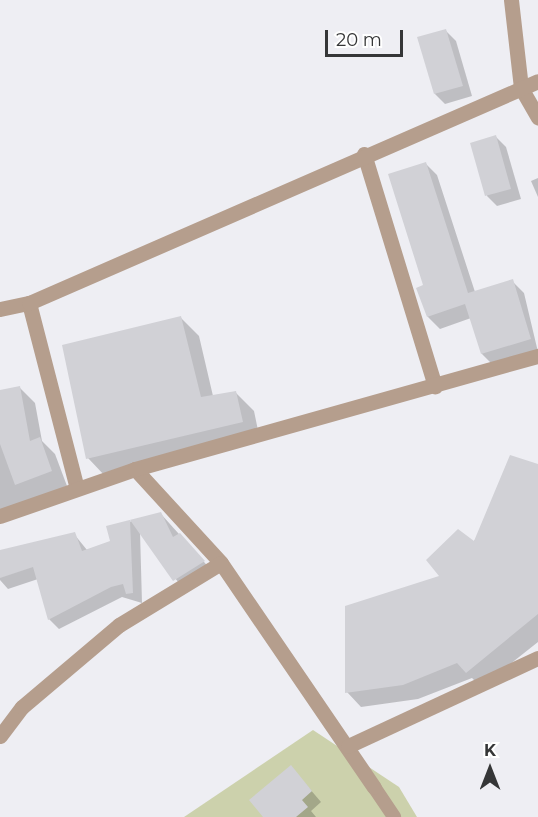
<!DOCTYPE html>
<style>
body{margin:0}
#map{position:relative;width:538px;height:817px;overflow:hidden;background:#eeeef3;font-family:Montserrat,sans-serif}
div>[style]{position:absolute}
.green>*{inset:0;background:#ccd1ac}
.shadow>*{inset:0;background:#0003}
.building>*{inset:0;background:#d1d1d6}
.service>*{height:14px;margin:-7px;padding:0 7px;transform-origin:7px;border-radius:7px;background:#b59e8d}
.minor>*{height:15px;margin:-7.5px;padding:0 7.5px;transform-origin:7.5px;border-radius:7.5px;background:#b59e8d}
.tertiary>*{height:15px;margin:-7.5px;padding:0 7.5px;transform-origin:7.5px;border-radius:7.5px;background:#b59e8d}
span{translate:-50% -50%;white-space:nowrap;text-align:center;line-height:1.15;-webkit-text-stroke:4.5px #fff;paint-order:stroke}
.north{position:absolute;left:460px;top:739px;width:60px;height:60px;-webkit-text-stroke:4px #fff;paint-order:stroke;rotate:0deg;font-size:16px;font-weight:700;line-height:24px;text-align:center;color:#353637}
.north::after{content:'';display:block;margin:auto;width:21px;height:27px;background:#353637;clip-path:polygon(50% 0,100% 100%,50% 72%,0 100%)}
.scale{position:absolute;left:325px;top:30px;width:78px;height:27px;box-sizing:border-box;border:3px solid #353637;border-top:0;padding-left:8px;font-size:18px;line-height:21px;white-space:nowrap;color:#353637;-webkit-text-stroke:4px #fff;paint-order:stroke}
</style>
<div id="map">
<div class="green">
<div style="clip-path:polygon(313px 730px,399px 787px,417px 817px,184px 817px)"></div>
</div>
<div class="shadow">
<div style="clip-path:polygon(446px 31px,456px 41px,472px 96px,445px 104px,435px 94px)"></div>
<div style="clip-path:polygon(496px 137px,506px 147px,521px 199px,497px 206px,487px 196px)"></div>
<div style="clip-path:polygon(425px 163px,437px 175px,475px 292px,512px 281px,524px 293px,538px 352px,494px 366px,482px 354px,471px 318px,440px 329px,428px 317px)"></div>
<div style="clip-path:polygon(538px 178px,538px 197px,531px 181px)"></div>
<div style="clip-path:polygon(181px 318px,199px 336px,213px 396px,236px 393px,254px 411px,260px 440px,105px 476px,88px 458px)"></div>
<div style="clip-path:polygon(19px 387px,35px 403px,42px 441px,55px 454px,67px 486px,0 512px,0 391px)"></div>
<div style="clip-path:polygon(538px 465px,538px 642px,481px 687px,472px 678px,418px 699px,361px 707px,347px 692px)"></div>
<div style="clip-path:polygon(161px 514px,213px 572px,184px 590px,140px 531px,142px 603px,122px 597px,59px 629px,49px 619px,38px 579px,8px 589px,0 580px,0 553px,74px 534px,87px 550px,112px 542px,108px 527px)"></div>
<div style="clip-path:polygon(291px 767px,321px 802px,311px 811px,316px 817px,265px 817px)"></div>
</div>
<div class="building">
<div style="clip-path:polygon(446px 29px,463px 86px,434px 94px,417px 37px)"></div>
<div style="clip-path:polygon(496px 135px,511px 189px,485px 196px,470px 143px)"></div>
<div style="clip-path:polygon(426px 162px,468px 293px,513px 279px,531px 339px,481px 354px,465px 304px,427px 317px,416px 288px,423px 285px,388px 174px)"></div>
<div style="clip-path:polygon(181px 316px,201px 397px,236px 391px,243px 422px,86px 459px,62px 345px)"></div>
<div style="clip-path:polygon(20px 386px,30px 441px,40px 437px,52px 471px,15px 485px,0 444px,0 390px)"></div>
<div style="clip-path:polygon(510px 455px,538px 464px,538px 614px,466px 673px,457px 663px,403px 685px,345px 693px,345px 606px,439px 576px,426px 560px,458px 529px,474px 541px)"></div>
<div style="clip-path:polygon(161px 512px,173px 537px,180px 533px,205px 561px,173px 581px,130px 520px,133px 593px,126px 594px,123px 584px,111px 587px,48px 620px,33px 567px,0 578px,0 550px,75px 532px,82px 551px,110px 541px,106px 526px)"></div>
<div style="clip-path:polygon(291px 765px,312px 791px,302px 800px,308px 807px,296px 817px,263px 817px,249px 800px)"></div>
</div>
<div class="service">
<div style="left:374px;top:787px;width:36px;rotate:56deg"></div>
</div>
<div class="minor">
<div style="left:364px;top:154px;width:243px;rotate:73deg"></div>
<div style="left:29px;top:303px;width:191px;rotate:75.5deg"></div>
<div style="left:135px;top:469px;width:127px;rotate:47.5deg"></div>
<div style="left:221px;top:563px;width:271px;rotate:55.7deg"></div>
<div style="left:0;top:736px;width:36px;rotate:-53deg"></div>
<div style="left:22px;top:707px;width:127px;rotate:-40.2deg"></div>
<div style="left:119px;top:625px;width:119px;rotate:-31.3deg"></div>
<div style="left:348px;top:746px;width:209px;rotate:-24.9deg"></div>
</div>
<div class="tertiary">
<div style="left:511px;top:0;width:89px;rotate:83.5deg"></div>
<div style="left:521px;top:88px;width:34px;rotate:60deg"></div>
<div style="left:0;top:309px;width:30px;rotate:-12deg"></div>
<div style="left:29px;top:303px;width:555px;rotate:-23.56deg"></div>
<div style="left:0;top:516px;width:143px;rotate:-19.2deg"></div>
<div style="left:135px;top:469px;width:419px;rotate:-15.7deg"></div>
</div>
<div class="north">K</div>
<div class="scale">20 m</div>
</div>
